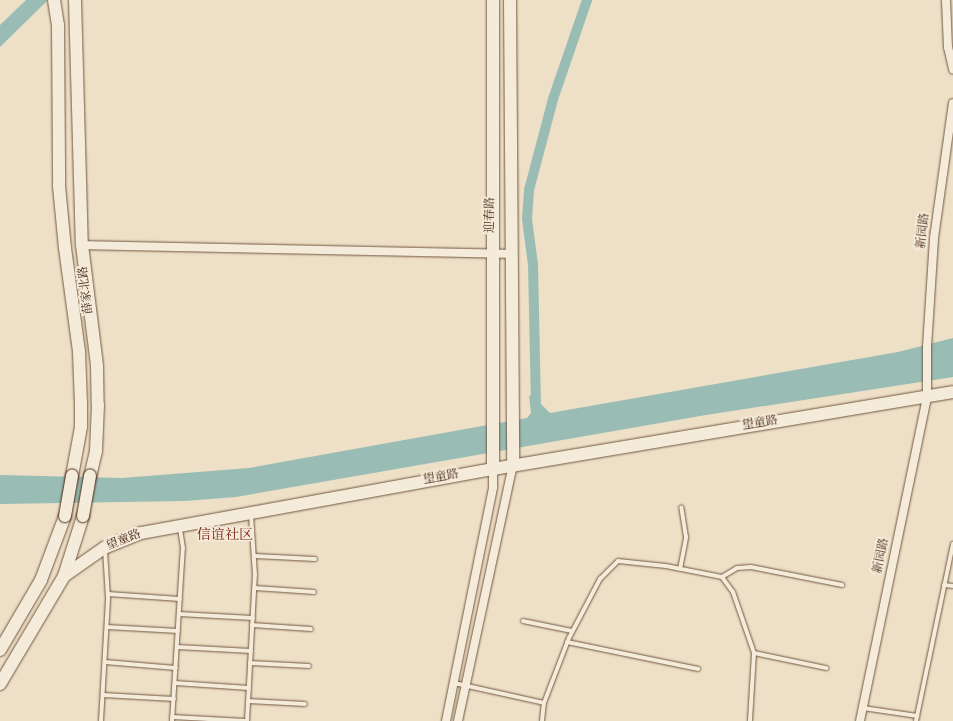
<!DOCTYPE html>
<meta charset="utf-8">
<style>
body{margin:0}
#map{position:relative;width:953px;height:721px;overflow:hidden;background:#eee0c6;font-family:Vollkorn,"Noto Serif SC",serif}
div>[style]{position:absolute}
.water>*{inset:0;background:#99bdb4}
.canal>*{height:10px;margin:-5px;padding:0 5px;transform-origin:5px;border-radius:5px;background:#99bdb4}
.roads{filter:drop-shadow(0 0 1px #725641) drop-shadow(0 0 1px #725641)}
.lane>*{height:4px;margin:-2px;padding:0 2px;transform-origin:2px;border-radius:2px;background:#f4ebda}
.street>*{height:8px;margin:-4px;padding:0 4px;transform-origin:4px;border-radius:4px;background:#f4ebda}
.secondary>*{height:12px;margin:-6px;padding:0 6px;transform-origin:6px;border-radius:6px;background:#f4ebda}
.bridges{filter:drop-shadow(0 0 1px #492815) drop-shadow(0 0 1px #492815)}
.secondary-bridge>*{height:12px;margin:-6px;padding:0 6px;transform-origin:6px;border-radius:6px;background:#f4ebda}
span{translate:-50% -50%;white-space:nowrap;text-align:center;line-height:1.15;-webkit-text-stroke:3.5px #f4ebda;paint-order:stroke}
.street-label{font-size:12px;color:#492815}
.quarter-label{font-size:14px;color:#7a1f14}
</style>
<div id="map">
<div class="water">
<div style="clip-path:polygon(26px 0,48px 0,0 47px,0 25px)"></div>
<div style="clip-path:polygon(953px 338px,953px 377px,706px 415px,236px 497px,185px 501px,0 504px,0 475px,122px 478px,249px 468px,527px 418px,531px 413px,529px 396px,540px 393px,540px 403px,550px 413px,898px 352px)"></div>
</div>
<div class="canal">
<div style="left:536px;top:407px;width:142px;rotate:-91.2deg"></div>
<div style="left:533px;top:265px;width:46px;rotate:-97.4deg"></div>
<div style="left:527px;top:219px;width:29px;rotate:-86deg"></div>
<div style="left:529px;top:190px;width:94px;rotate:-75.2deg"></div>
<div style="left:553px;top:99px;width:105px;rotate:-71deg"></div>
</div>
<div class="roads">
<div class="lane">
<div style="left:255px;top:556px;width:60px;rotate:2.9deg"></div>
<div style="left:680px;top:569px;width:33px;rotate:-79deg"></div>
<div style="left:686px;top:537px;width:30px;rotate:-99deg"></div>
<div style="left:722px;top:577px;width:17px;rotate:-31deg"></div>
<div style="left:737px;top:568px;width:14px;rotate:-4deg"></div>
<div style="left:751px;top:567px;width:93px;rotate:11.2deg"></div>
<div style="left:944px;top:585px;width:9px;rotate:6deg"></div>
<div style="left:255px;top:588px;width:59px;rotate:3.9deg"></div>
<div style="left:108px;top:594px;width:72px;rotate:4deg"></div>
<div style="left:179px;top:614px;width:74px;rotate:3.1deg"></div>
<div style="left:523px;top:621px;width:50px;rotate:11.5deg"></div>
<div style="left:252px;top:625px;width:59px;rotate:3.9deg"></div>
<div style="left:107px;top:627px;width:71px;rotate:3.2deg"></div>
<div style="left:567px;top:642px;width:134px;rotate:11.6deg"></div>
<div style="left:177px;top:647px;width:74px;rotate:3.1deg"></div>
<div style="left:754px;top:653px;width:74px;rotate:11.8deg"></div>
<div style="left:105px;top:662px;width:71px;rotate:4.8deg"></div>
<div style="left:250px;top:663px;width:59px;rotate:2.9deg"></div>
<div style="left:175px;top:683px;width:74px;rotate:3.9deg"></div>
<div style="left:454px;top:683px;width:92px;rotate:12.5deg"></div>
<div style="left:103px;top:695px;width:71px;rotate:3.2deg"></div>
<div style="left:248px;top:701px;width:57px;rotate:3deg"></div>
<div style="left:863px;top:708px;width:55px;rotate:8.4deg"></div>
<div style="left:172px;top:717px;width:73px;rotate:3.1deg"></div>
<div style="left:101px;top:721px;width:123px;rotate:-86.7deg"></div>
<div style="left:108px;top:598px;width:48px;rotate:-93.6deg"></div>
<div style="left:172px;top:721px;width:173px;rotate:-86.4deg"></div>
<div style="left:183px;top:548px;width:20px;rotate:-99deg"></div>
<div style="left:247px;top:721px;width:146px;rotate:-86.9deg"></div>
<div style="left:255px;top:575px;width:60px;rotate:-93.8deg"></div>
<div style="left:542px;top:721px;width:18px;rotate:-84deg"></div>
<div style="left:544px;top:703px;width:70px;rotate:-69deg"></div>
<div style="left:569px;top:638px;width:67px;rotate:-62.3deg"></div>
<div style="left:600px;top:579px;width:25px;rotate:-45deg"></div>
<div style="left:618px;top:561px;width:48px;rotate:5.9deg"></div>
<div style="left:666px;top:566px;width:57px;rotate:11.1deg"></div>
<div style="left:722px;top:577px;width:19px;rotate:54deg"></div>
<div style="left:733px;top:592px;width:65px;rotate:71deg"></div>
<div style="left:754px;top:653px;width:68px;rotate:93.4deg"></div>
<div style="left:916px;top:721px;width:181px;rotate:-78.2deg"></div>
</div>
<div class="street">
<div style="left:946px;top:0;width:47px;rotate:87.6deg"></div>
<div style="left:948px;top:47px;width:23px;rotate:77deg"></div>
<div style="left:82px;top:245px;width:430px;rotate:1.2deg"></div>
<div style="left:446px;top:721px;width:239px;rotate:-78.6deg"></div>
<div style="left:493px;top:487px;width:18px;rotate:-90deg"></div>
<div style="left:458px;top:721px;width:262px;rotate:-77.9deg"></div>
<div style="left:860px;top:721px;width:331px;rotate:-78.3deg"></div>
<div style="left:927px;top:397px;width:50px;rotate:-90deg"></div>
<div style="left:927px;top:347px;width:109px;rotate:-86.3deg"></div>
<div style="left:934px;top:238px;width:136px;rotate:-82deg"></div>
</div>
<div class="secondary">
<div style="left:54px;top:0;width:25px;rotate:81deg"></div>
<div style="left:58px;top:25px;width:161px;rotate:89.6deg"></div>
<div style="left:59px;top:186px;width:62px;rotate:84.5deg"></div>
<div style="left:65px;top:248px;width:105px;rotate:82.3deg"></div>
<div style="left:79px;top:352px;width:51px;rotate:87.8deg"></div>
<div style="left:81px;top:403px;width:24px;rotate:90deg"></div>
<div style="left:81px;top:427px;width:50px;rotate:100.4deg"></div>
<div style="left:75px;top:0;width:245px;rotate:88.4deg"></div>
<div style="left:82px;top:245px;width:122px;rotate:82.9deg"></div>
<div style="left:97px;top:366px;width:39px;rotate:89deg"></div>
<div style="left:98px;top:405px;width:46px;rotate:92.5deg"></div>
<div style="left:96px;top:451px;width:26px;rotate:103deg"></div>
<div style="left:510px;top:0;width:465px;rotate:89.6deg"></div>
<div style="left:493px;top:469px;width:469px;rotate:-90deg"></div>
<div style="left:64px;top:576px;width:63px;rotate:-72.4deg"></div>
<div style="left:0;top:650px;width:81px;rotate:-59.6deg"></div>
<div style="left:41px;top:580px;width:68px;rotate:-69.4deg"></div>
<div style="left:0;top:684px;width:126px;rotate:-59.3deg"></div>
<div style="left:64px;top:576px;width:49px;rotate:-35deg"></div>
<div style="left:104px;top:548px;width:40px;rotate:-22deg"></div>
<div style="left:141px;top:533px;width:358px;rotate:-10.3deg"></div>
<div style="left:493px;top:469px;width:466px;rotate:-9.5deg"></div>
</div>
</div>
<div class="bridges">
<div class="secondary-bridge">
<div style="left:65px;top:516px;width:41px;rotate:-80.1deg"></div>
<div style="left:83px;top:516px;width:41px;rotate:-80.1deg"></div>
</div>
</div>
<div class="street-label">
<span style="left:491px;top:215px;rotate:-89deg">迎春路</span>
<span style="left:924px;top:231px;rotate:-83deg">新园路</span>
<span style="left:87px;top:290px;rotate:-97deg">薛家北路</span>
<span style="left:760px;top:424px;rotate:-9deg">望童路</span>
<span style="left:441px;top:478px;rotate:-10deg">望童路</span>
<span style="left:124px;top:541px;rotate:-21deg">望童路</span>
<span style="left:882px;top:556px;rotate:-78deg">新园路</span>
</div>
<div class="quarter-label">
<span style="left:225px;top:536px">信谊社区</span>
</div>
</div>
